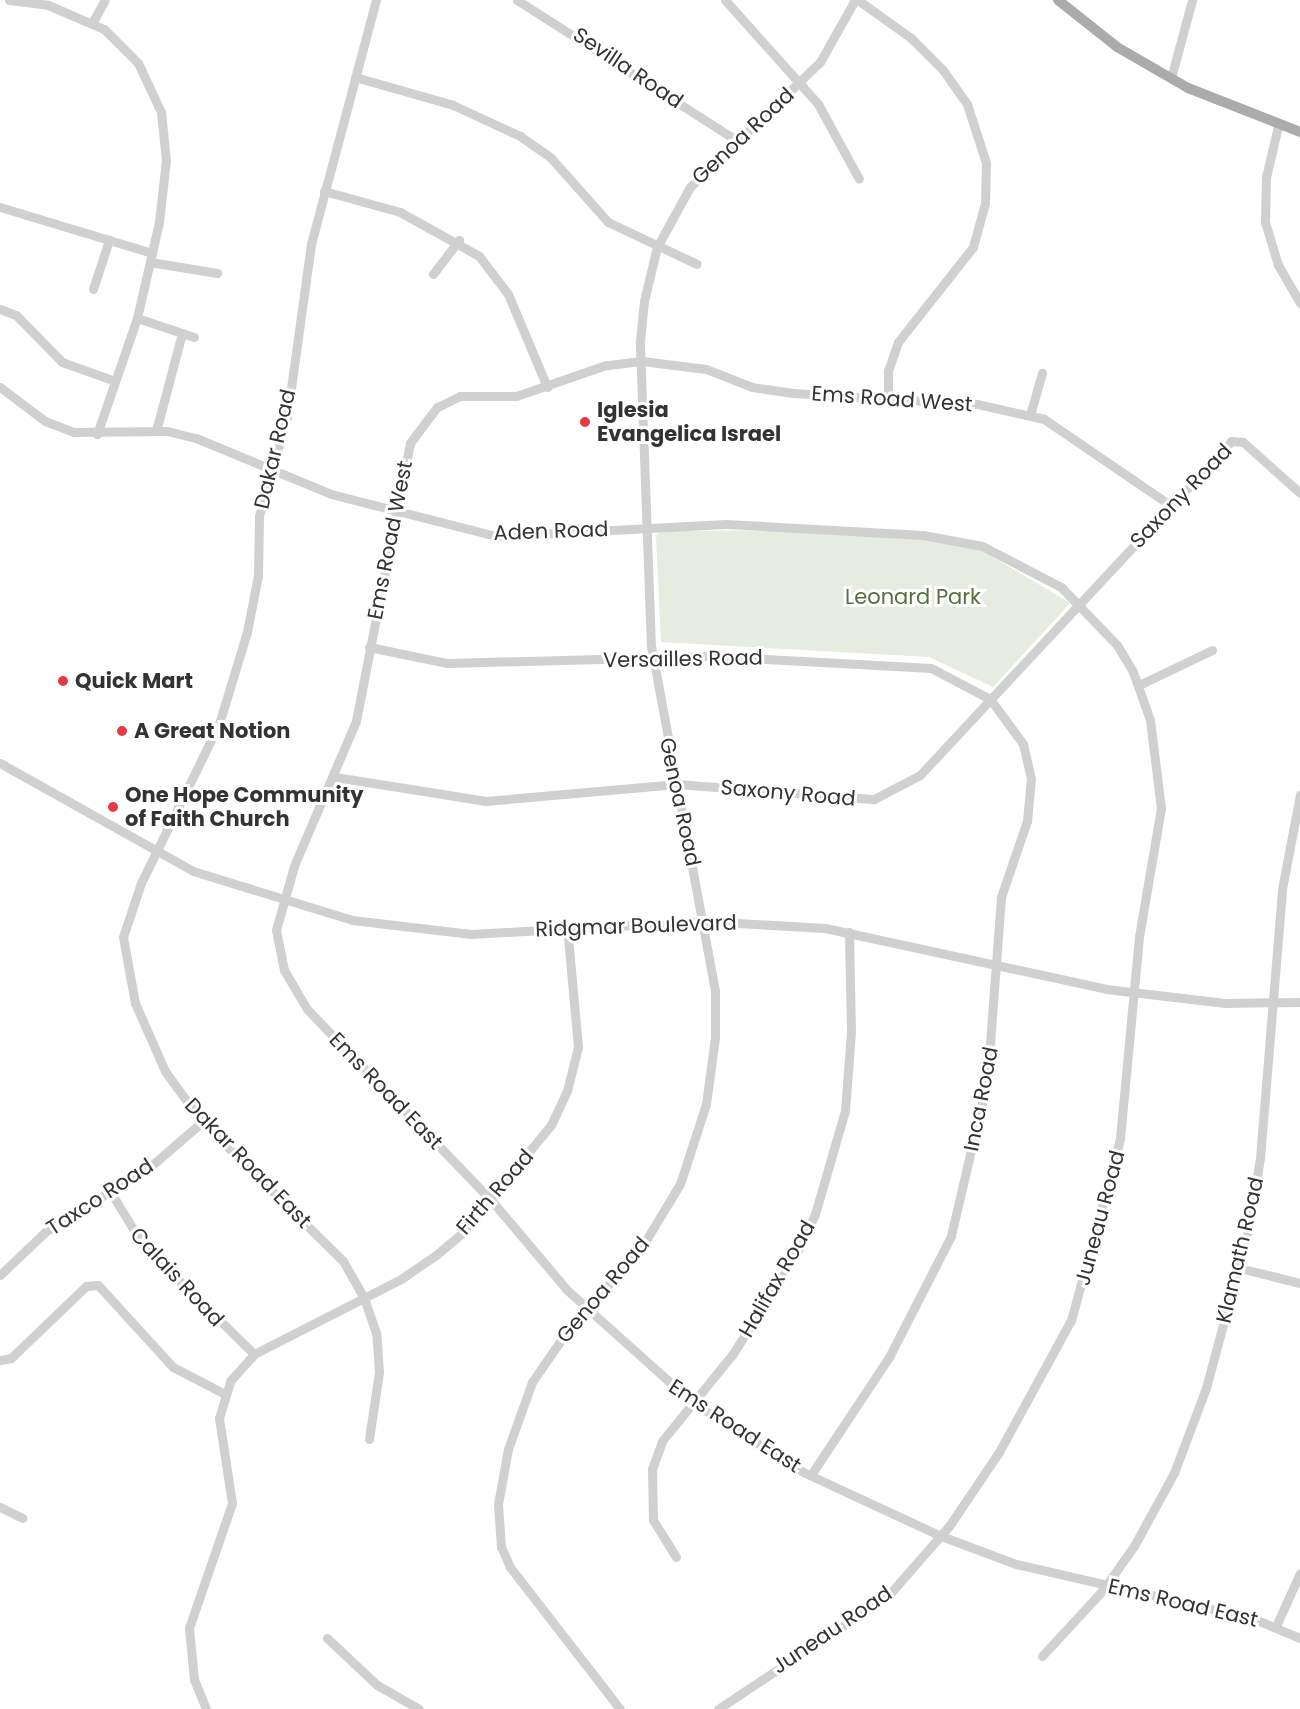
<!DOCTYPE html>
<style>
body{margin:0}
#map{position:relative;width:1300px;height:1709px;overflow:hidden;background:#fff;font-family:Poppins,sans-serif}
div>[style]{position:absolute}
.green>*{inset:0;background:#e6ecdf}
.minor>*{height:9px;margin:-4.5px;padding:0 4.5px;transform-origin:4.5px;border-radius:4.5px;background:#d0d0d0}
.major>*{height:10px;margin:-5px;padding:0 5px;transform-origin:5px;border-radius:5px;background:#ababab}
.dots>*{width:16px;height:16px;translate:-50% -50%;box-sizing:border-box;border:3px solid #fff;border-radius:50%}
span{translate:-50% -50%;white-space:nowrap;text-align:center;line-height:1.15;-webkit-text-stroke:6px #fff;paint-order:stroke}
.street-label{font-size:21px;color:#333}
.poi-label{font-size:21px;color:#333;font-weight:700}
.left{translate:0 -50%;text-align:left}
.park-label{font-size:21px;color:#56703f}
</style>
<div id="map">
<div class="green">
<div style="clip-path:polygon(779px 530px,921px 539px,983px 551px,1070px 603px,993px 687px,929px 657px,661px 642px,656px 535px,662px 531px)"></div>
</div>
<div class="minor">
<div style="left:9px;top:0;width:39px;rotate:7deg"></div>
<div style="left:48px;top:5px;width:61px;rotate:23.2deg"></div>
<div style="left:104px;top:29px;width:48px;rotate:45deg"></div>
<div style="left:138px;top:63px;width:54px;rotate:64.9deg"></div>
<div style="left:161px;top:112px;width:48px;rotate:84.1deg"></div>
<div style="left:166px;top:160px;width:62px;rotate:96.4deg"></div>
<div style="left:159px;top:222px;width:98px;rotate:102.9deg"></div>
<div style="left:137px;top:318px;width:123px;rotate:109deg"></div>
<div style="left:517px;top:0;width:260px;rotate:32.6deg"></div>
<div style="left:725px;top:0;width:140px;rotate:48.2deg"></div>
<div style="left:818px;top:104px;width:85px;rotate:61.3deg"></div>
<div style="left:858px;top:0;width:65px;rotate:35.6deg"></div>
<div style="left:911px;top:38px;width:45px;rotate:45deg"></div>
<div style="left:943px;top:70px;width:42px;rotate:54.8deg"></div>
<div style="left:967px;top:104px;width:62px;rotate:72.1deg"></div>
<div style="left:986px;top:163px;width:40px;rotate:91.4deg"></div>
<div style="left:985px;top:203px;width:46px;rotate:105.3deg"></div>
<div style="left:973px;top:247px;width:121px;rotate:128.3deg"></div>
<div style="left:898px;top:342px;width:31px;rotate:109deg"></div>
<div style="left:888px;top:371px;width:26px;rotate:90deg"></div>
<div style="left:92px;top:23px;width:26px;rotate:-61deg"></div>
<div style="left:355px;top:77px;width:102px;rotate:15.9deg"></div>
<div style="left:453px;top:105px;width:74px;rotate:24.8deg"></div>
<div style="left:520px;top:136px;width:38px;rotate:35deg"></div>
<div style="left:551px;top:158px;width:86px;rotate:48.3deg"></div>
<div style="left:608px;top:222px;width:98px;rotate:25.3deg"></div>
<div style="left:1171px;top:78px;width:81px;rotate:-74.9deg"></div>
<div style="left:1278px;top:126px;width:52px;rotate:103.2deg"></div>
<div style="left:1266px;top:177px;width:45px;rotate:91.3deg"></div>
<div style="left:1265px;top:222px;width:45px;rotate:73.2deg"></div>
<div style="left:1278px;top:265px;width:44px;rotate:59.9deg"></div>
<div style="left:324px;top:191px;width:79px;rotate:15.4deg"></div>
<div style="left:400px;top:212px;width:90px;rotate:29.1deg"></div>
<div style="left:479px;top:256px;width:48px;rotate:52.7deg"></div>
<div style="left:508px;top:294px;width:101px;rotate:67.2deg"></div>
<div style="left:0;top:207px;width:159px;rotate:16.8deg"></div>
<div style="left:150px;top:262px;width:68px;rotate:9.3deg"></div>
<div style="left:433px;top:274px;width:43px;rotate:-52.6deg"></div>
<div style="left:93px;top:289px;width:52px;rotate:-71.9deg"></div>
<div style="left:0;top:309px;width:17px;rotate:21deg"></div>
<div style="left:16px;top:315px;width:66px;rotate:45.6deg"></div>
<div style="left:62px;top:362px;width:56px;rotate:19.7deg"></div>
<div style="left:137px;top:318px;width:60px;rotate:18.4deg"></div>
<div style="left:0;top:387px;width:56px;rotate:37.1deg"></div>
<div style="left:45px;top:421px;width:31px;rotate:21deg"></div>
<div style="left:74px;top:432px;width:93px;rotate:-0.6deg"></div>
<div style="left:167px;top:431px;width:30px;rotate:14deg"></div>
<div style="left:196px;top:438px;width:146px;rotate:22.5deg"></div>
<div style="left:331px;top:494px;width:170px;rotate:14.3deg"></div>
<div style="left:496px;top:536px;width:230px;rotate:-3deg"></div>
<div style="left:726px;top:524px;width:197px;rotate:3.2deg"></div>
<div style="left:923px;top:535px;width:60px;rotate:10.6deg"></div>
<div style="left:982px;top:546px;width:89px;rotate:27.4deg"></div>
<div style="left:1061px;top:587px;width:81px;rotate:46deg"></div>
<div style="left:1117px;top:645px;width:31px;rotate:59deg"></div>
<div style="left:1133px;top:672px;width:51px;rotate:70.5deg"></div>
<div style="left:1150px;top:720px;width:89px;rotate:82.9deg"></div>
<div style="left:1161px;top:808px;width:131px;rotate:99.7deg"></div>
<div style="left:1139px;top:937px;width:203px;rotate:95.4deg"></div>
<div style="left:1120px;top:1139px;width:188px;rotate:105.1deg"></div>
<div style="left:1071px;top:1320px;width:150px;rotate:118.6deg"></div>
<div style="left:999px;top:1452px;width:89px;rotate:124deg"></div>
<div style="left:949px;top:1526px;width:93px;rotate:131.1deg"></div>
<div style="left:888px;top:1596px;width:204px;rotate:146.4deg"></div>
<div style="left:1030px;top:415px;width:44px;rotate:-74.1deg"></div>
<div style="left:156px;top:431px;width:101px;rotate:-75.1deg"></div>
<div style="left:1170px;top:505px;width:153px;rotate:-145.7deg"></div>
<div style="left:1044px;top:419px;width:69px;rotate:-167.4deg"></div>
<div style="left:977px;top:404px;width:184px;rotate:-176.6deg"></div>
<div style="left:793px;top:393px;width:41px;rotate:-171.7deg"></div>
<div style="left:752px;top:387px;width:49px;rotate:-158.6deg"></div>
<div style="left:706px;top:369px;width:65px;rotate:-173deg"></div>
<div style="left:641px;top:361px;width:35px;rotate:173deg"></div>
<div style="left:606px;top:365px;width:95px;rotate:161deg"></div>
<div style="left:516px;top:396px;width:56px;rotate:180deg"></div>
<div style="left:460px;top:396px;width:25px;rotate:154deg"></div>
<div style="left:437px;top:407px;width:45px;rotate:126.9deg"></div>
<div style="left:410px;top:443px;width:283px;rotate:101deg"></div>
<div style="left:356px;top:721px;width:158px;rotate:113.2deg"></div>
<div style="left:294px;top:866px;width:66px;rotate:105.7deg"></div>
<div style="left:276px;top:930px;width:41px;rotate:78.7deg"></div>
<div style="left:284px;top:970px;width:45px;rotate:59.5deg"></div>
<div style="left:307px;top:1009px;width:265px;rotate:46.1deg"></div>
<div style="left:491px;top:1200px;width:118px;rotate:49.8deg"></div>
<div style="left:567px;top:1290px;width:168px;rotate:41.9deg"></div>
<div style="left:692px;top:1402px;width:131px;rotate:32.2deg"></div>
<div style="left:803px;top:1472px;width:152px;rotate:24.9deg"></div>
<div style="left:941px;top:1536px;width:80px;rotate:20.5deg"></div>
<div style="left:1016px;top:1564px;width:242px;rotate:12.9deg"></div>
<div style="left:1252px;top:1618px;width:52px;rotate:22.6deg"></div>
<div style="left:369px;top:647px;width:80px;rotate:11.6deg"></div>
<div style="left:447px;top:663px;width:263px;rotate:-1.5deg"></div>
<div style="left:710px;top:656px;width:221px;rotate:3.1deg"></div>
<div style="left:931px;top:668px;width:67px;rotate:27.7deg"></div>
<div style="left:990px;top:699px;width:56px;rotate:53.7deg"></div>
<div style="left:1023px;top:744px;width:35px;rotate:77deg"></div>
<div style="left:1031px;top:778px;width:43px;rotate:95.3deg"></div>
<div style="left:1027px;top:821px;width:80px;rotate:108.9deg"></div>
<div style="left:1001px;top:897px;width:186px;rotate:94.3deg"></div>
<div style="left:987px;top:1082px;width:158px;rotate:103.2deg"></div>
<div style="left:951px;top:1236px;width:136px;rotate:117.1deg"></div>
<div style="left:889px;top:1357px;width:141px;rotate:123.5deg"></div>
<div style="left:1139px;top:685px;width:81px;rotate:-25.6deg"></div>
<div style="left:0;top:763px;width:221px;rotate:29.2deg"></div>
<div style="left:193px;top:871px;width:166px;rotate:17.1deg"></div>
<div style="left:352px;top:920px;width:120px;rotate:6.7deg"></div>
<div style="left:471px;top:934px;width:232px;rotate:-3.2deg"></div>
<div style="left:703px;top:921px;width:122px;rotate:3.3deg"></div>
<div style="left:825px;top:928px;width:288px;rotate:12.2deg"></div>
<div style="left:1106px;top:989px;width:120px;rotate:6.7deg"></div>
<div style="left:1225px;top:1003px;width:75px;rotate:-0.8deg"></div>
<div style="left:335px;top:777px;width:153px;rotate:9deg"></div>
<div style="left:486px;top:801px;width:192px;rotate:-5.1deg"></div>
<div style="left:677px;top:784px;width:198px;rotate:4.4deg"></div>
<div style="left:874px;top:799px;width:52px;rotate:-27.6deg"></div>
<div style="left:920px;top:775px;width:456px;rotate:-47deg"></div>
<div style="left:1231px;top:441px;width:12px;rotate:5deg"></div>
<div style="left:1243px;top:442px;width:76px;rotate:41.8deg"></div>
<div style="left:110px;top:1191px;width:63px;rotate:58.6deg"></div>
<div style="left:143px;top:1245px;width:156px;rotate:44.5deg"></div>
<div style="left:1239px;top:1268px;width:63px;rotate:13.8deg"></div>
<div style="left:0;top:1275px;width:62px;rotate:-43.7deg"></div>
<div style="left:45px;top:1232px;width:125px;rotate:-31.9deg"></div>
<div style="left:151px;top:1166px;width:67px;rotate:-40.8deg"></div>
<div style="left:0;top:1360px;width:11px;rotate:-10deg"></div>
<div style="left:11px;top:1358px;width:104px;rotate:-43.8deg"></div>
<div style="left:86px;top:1286px;width:12px;rotate:-5deg"></div>
<div style="left:98px;top:1285px;width:111px;rotate:47.6deg"></div>
<div style="left:173px;top:1367px;width:59px;rotate:27.4deg"></div>
<div style="left:369px;top:1439px;width:68px;rotate:-81.5deg"></div>
<div style="left:379px;top:1372px;width:39px;rotate:-94deg"></div>
<div style="left:376px;top:1333px;width:37px;rotate:-109deg"></div>
<div style="left:364px;top:1298px;width:43px;rotate:-119.6deg"></div>
<div style="left:343px;top:1261px;width:198px;rotate:-135.4deg"></div>
<div style="left:202px;top:1122px;width:63px;rotate:-126deg"></div>
<div style="left:165px;top:1071px;width:74px;rotate:-113.8deg"></div>
<div style="left:135px;top:1003px;width:67px;rotate:-100.3deg"></div>
<div style="left:123px;top:937px;width:57px;rotate:-71.6deg"></div>
<div style="left:141px;top:883px;width:177px;rotate:-63.9deg"></div>
<div style="left:219px;top:724px;width:96px;rotate:-73.1deg"></div>
<div style="left:247px;top:632px;width:58px;rotate:-79.1deg"></div>
<div style="left:258px;top:575px;width:59px;rotate:-89deg"></div>
<div style="left:259px;top:516px;width:103px;rotate:-74.2deg"></div>
<div style="left:287px;top:417px;width:175px;rotate:-82.1deg"></div>
<div style="left:311px;top:244px;width:253px;rotate:-75.1deg"></div>
<div style="left:0;top:1507px;width:25px;rotate:26deg"></div>
<div style="left:676px;top:1557px;width:44px;rotate:-121.9deg"></div>
<div style="left:653px;top:1520px;width:51px;rotate:-91.1deg"></div>
<div style="left:652px;top:1469px;width:30px;rotate:-70deg"></div>
<div style="left:662px;top:1441px;width:111px;rotate:-50.9deg"></div>
<div style="left:732px;top:1355px;width:119px;rotate:-57.4deg"></div>
<div style="left:796px;top:1255px;width:45px;rotate:-65.1deg"></div>
<div style="left:815px;top:1214px;width:107px;rotate:-73.8deg"></div>
<div style="left:845px;top:1111px;width:80px;rotate:-85.7deg"></div>
<div style="left:851px;top:1031px;width:99px;rotate:-91.2deg"></div>
<div style="left:1276px;top:1626px;width:58px;rotate:-65.6deg"></div>
<div style="left:327px;top:1638px;width:69px;rotate:43.2deg"></div>
<div style="left:377px;top:1685px;width:48px;rotate:29.7deg"></div>
<div style="left:1042px;top:1656px;width:88px;rotate:-47.3deg"></div>
<div style="left:1102px;top:1591px;width:55px;rotate:-54.6deg"></div>
<div style="left:1134px;top:1546px;width:83px;rotate:-61.3deg"></div>
<div style="left:1174px;top:1473px;width:91px;rotate:-69.4deg"></div>
<div style="left:1206px;top:1388px;width:166px;rotate:-75deg"></div>
<div style="left:1249px;top:1228px;width:71px;rotate:-81.1deg"></div>
<div style="left:1260px;top:1158px;width:270px;rotate:-85.3deg"></div>
<div style="left:1282px;top:889px;width:96px;rotate:-79.2deg"></div>
<div style="left:206px;top:1709px;width:31px;rotate:-112deg"></div>
<div style="left:194px;top:1680px;width:52px;rotate:-95.5deg"></div>
<div style="left:189px;top:1628px;width:132px;rotate:-71deg"></div>
<div style="left:232px;top:1503px;width:86px;rotate:-98.7deg"></div>
<div style="left:219px;top:1418px;width:39px;rotate:-73deg"></div>
<div style="left:230px;top:1381px;width:36px;rotate:-48deg"></div>
<div style="left:254px;top:1354px;width:165px;rotate:-27deg"></div>
<div style="left:401px;top:1279px;width:42px;rotate:-34.4deg"></div>
<div style="left:436px;top:1255px;width:35px;rotate:-40deg"></div>
<div style="left:463px;top:1232px;width:139px;rotate:-50.6deg"></div>
<div style="left:551px;top:1125px;width:38px;rotate:-65deg"></div>
<div style="left:567px;top:1091px;width:45px;rotate:-76deg"></div>
<div style="left:578px;top:1047px;width:122px;rotate:-95.2deg"></div>
<div style="left:620px;top:1709px;width:180px;rotate:-127.8deg"></div>
<div style="left:510px;top:1567px;width:22px;rotate:-114deg"></div>
<div style="left:501px;top:1547px;width:43px;rotate:-94deg"></div>
<div style="left:498px;top:1504px;width:56px;rotate:-79.7deg"></div>
<div style="left:508px;top:1449px;width:71px;rotate:-70.3deg"></div>
<div style="left:532px;top:1382px;width:67px;rotate:-55.4deg"></div>
<div style="left:570px;top:1327px;width:104px;rotate:-47.7deg"></div>
<div style="left:640px;top:1250px;width:77px;rotate:-58.8deg"></div>
<div style="left:680px;top:1184px;width:84px;rotate:-72deg"></div>
<div style="left:706px;top:1104px;width:68px;rotate:-82.3deg"></div>
<div style="left:715px;top:1037px;width:46px;rotate:-90deg"></div>
<div style="left:715px;top:991px;width:350px;rotate:-100.5deg"></div>
<div style="left:651px;top:647px;width:306px;rotate:-92.1deg"></div>
<div style="left:640px;top:341px;width:40px;rotate:-84.3deg"></div>
<div style="left:644px;top:301px;width:56px;rotate:-76.5deg"></div>
<div style="left:657px;top:247px;width:68px;rotate:-61.2deg"></div>
<div style="left:690px;top:187px;width:180px;rotate:-43.9deg"></div>
<div style="left:820px;top:62px;width:71px;rotate:-60.6deg"></div>
</div>
<div class="major">
<div style="left:1058px;top:0;width:75px;rotate:38.5deg"></div>
<div style="left:1117px;top:47px;width:82px;rotate:30deg"></div>
<div style="left:1188px;top:88px;width:120px;rotate:21.4deg"></div>
</div>
<div class="dots">
<div style="left:585px;top:422px;background:#e63946"></div>
<div style="left:63px;top:681px;background:#e63946"></div>
<div style="left:122px;top:731px;background:#e63946"></div>
<div style="left:113px;top:807px;background:#e63946"></div>
</div>
<div class="street-label">
<span style="left:628px;top:68px;rotate:34deg">Sevilla Road</span>
<span style="left:743px;top:136px;rotate:-43deg">Genoa Road</span>
<span style="left:892px;top:399px;rotate:4deg">Ems Road West</span>
<span style="left:275px;top:449px;rotate:-77deg">Dakar Road</span>
<span style="left:1181px;top:496px;rotate:-46deg">Saxony Road</span>
<span style="left:551px;top:531px;rotate:-2deg">Aden Road</span>
<span style="left:390px;top:540px;rotate:-79deg">Ems Road West</span>
<span style="left:683px;top:659px;rotate:-1deg">Versailles Road</span>
<span style="left:788px;top:793px;rotate:5deg">Saxony Road</span>
<span style="left:680px;top:802px;rotate:78deg">Genoa Road</span>
<span style="left:636px;top:926px;rotate:-2deg">Ridgmar Boulevard</span>
<span style="left:386px;top:1091px;rotate:46deg">Ems Road East</span>
<span style="left:981px;top:1099px;rotate:-79deg">Inca Road</span>
<span style="left:248px;top:1163px;rotate:46deg">Dakar Road East</span>
<span style="left:495px;top:1192px;rotate:-49deg">Firth Road</span>
<span style="left:100px;top:1197px;rotate:-33deg">Taxco Road</span>
<span style="left:1100px;top:1218px;rotate:-75deg">Juneau Road</span>
<span style="left:1240px;top:1250px;rotate:-77deg">Klamath Road</span>
<span style="left:177px;top:1277px;rotate:47deg">Calais Road</span>
<span style="left:777px;top:1279px;rotate:-60deg">Halifax Road</span>
<span style="left:603px;top:1290px;rotate:-50deg">Genoa Road</span>
<span style="left:735px;top:1426px;rotate:33deg">Ems Road East</span>
<span style="left:1183px;top:1603px;rotate:13deg">Ems Road East</span>
<span style="left:832px;top:1630px;rotate:-34deg">Juneau Road</span>
</div>
<div class="poi-label">
<span class="left" style="left:597px;top:422px">Iglesia<br>Evangelica Israel</span>
<span class="left" style="left:75px;top:681px">Quick Mart</span>
<span class="left" style="left:134px;top:731px">A Great Notion</span>
<span class="left" style="left:125px;top:807px">One Hope Community<br>of Faith Church</span>
</div>
<div class="park-label">
<span style="left:913px;top:597px">Leonard Park</span>
</div>
</div>
